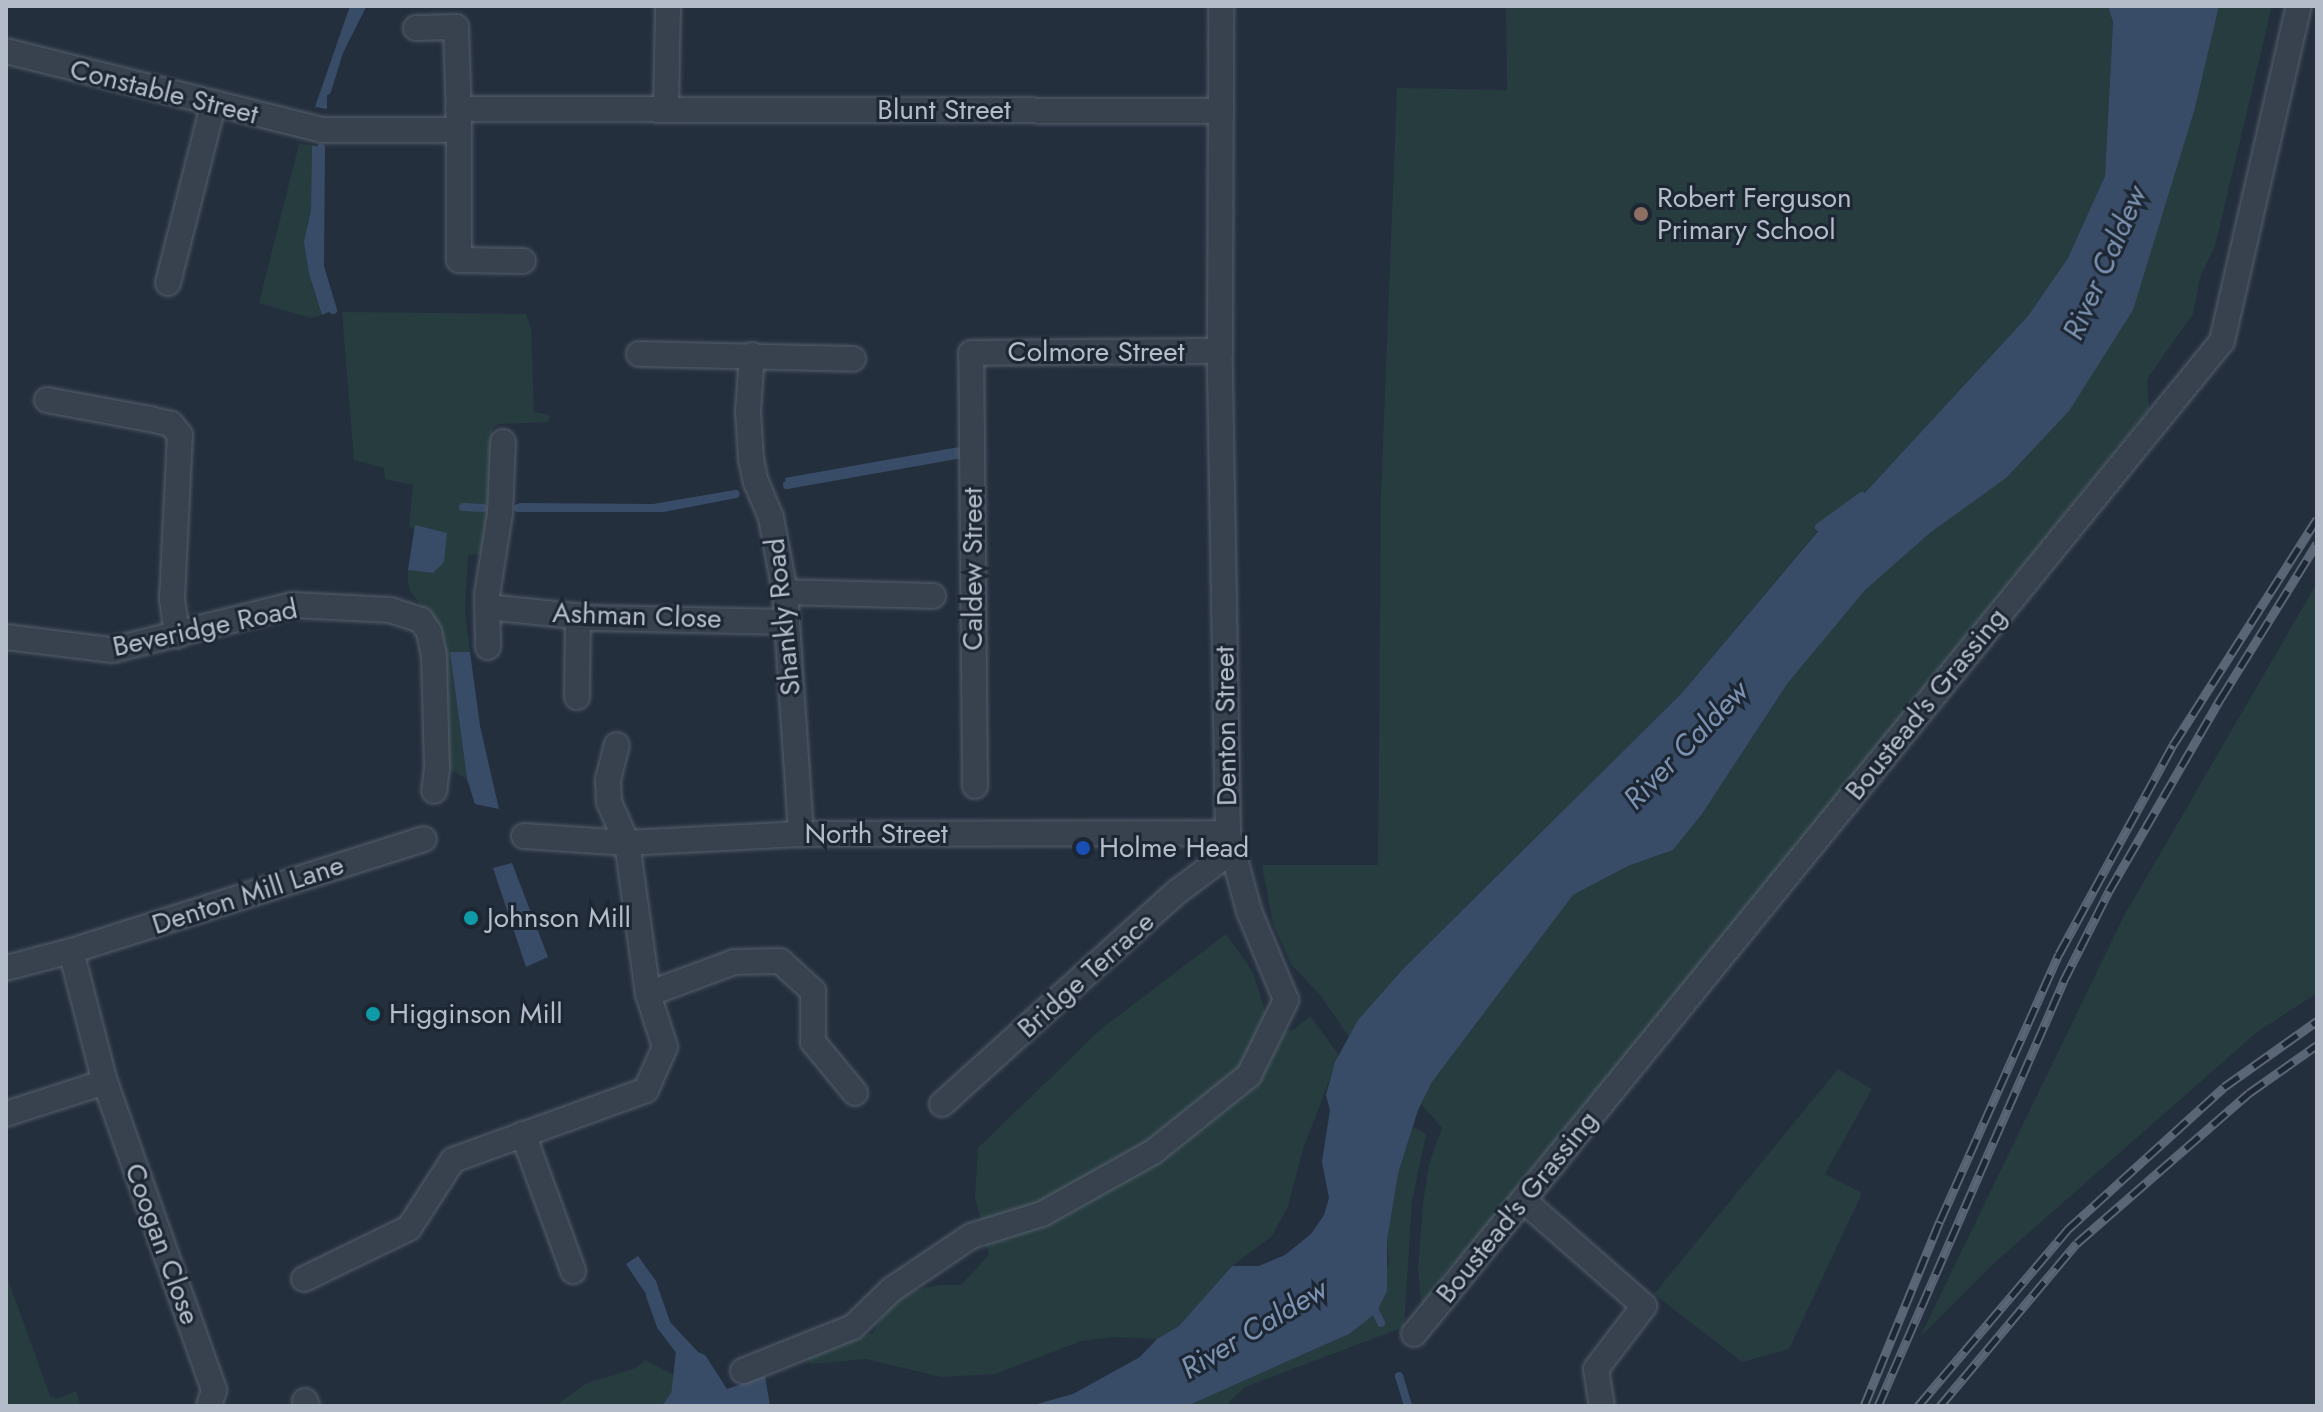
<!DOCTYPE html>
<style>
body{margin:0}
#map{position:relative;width:2323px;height:1412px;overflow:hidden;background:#242f3e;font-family:Jost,sans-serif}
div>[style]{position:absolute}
.green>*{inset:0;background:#263c3f}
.water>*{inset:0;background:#394c67}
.stream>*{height:8px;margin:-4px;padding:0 4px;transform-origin:4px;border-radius:4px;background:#394c67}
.roads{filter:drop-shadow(0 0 2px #565f6c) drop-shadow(0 0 2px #565f6c)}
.street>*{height:24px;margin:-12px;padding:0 12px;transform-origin:12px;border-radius:12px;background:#38414e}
.rail>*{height:9px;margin-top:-4.5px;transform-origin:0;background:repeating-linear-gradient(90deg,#1d2633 0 18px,#5a6575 0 36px);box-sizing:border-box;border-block:2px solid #5a6575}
.dots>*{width:22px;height:22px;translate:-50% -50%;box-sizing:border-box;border:4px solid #1d2633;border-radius:50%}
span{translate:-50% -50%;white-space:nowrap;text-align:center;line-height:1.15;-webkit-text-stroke:6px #1d2633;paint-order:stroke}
.street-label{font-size:28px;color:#b4bcc9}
.poi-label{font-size:28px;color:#b4bcc9}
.left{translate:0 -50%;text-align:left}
.water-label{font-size:30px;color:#7c92b1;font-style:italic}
.frame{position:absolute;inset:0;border:8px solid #b4bcc9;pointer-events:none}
</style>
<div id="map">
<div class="green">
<div style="clip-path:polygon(1506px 6px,2108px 6px,2113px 22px,2105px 176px,2068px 258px,2028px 316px,1862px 496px,1824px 523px,1682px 693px,1403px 969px,1358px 1020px,1349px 1037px,1321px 996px,1291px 964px,1273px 924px,1262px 865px,1378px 865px,1381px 495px,1397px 88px,1507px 90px)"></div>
<div style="clip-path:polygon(2219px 6px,2272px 6px,2215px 246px,2200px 277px,2193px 314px,2147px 379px,2149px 409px,1690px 978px,1521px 1181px,1490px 1226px,1444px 1273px,1423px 1323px,1418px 1269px,1423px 1204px,1429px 1164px,1442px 1128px,1421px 1104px,1432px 1082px,1573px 895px,1628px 866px,1673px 850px,1702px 814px,1787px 684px,1865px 589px,1931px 532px,2195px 108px)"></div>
<div style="clip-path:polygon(299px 144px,312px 145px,311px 209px,307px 223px,311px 282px,322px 315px,311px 318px,259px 303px)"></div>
<div style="clip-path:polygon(342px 312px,526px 314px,531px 328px,534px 412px,550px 415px,548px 422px,499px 424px,493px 428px,490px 473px,493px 497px,483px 554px,468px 555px,465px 610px,470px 652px,450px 652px,467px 779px,443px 766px,436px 625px,410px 591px,408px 582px,408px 570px,433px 573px,415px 526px,414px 529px,409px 527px,413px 485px,385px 479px,384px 468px,354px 460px)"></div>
<div style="clip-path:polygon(2317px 583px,2317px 993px,2256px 1033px,1993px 1264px,1920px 1337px,2124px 916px)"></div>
<div style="clip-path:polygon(1226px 934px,1253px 972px,1269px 1024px,1284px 1032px,1295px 1029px,1310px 1016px,1339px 1055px,1304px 1146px,1288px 1206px,1272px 1236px,1232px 1266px,1179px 1326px,1157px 1339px,1113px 1337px,1081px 1341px,995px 1374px,941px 1377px,866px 1359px,811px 1364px,805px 1354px,873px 1333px,895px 1294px,941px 1285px,961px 1285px,989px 1255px,975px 1197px,978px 1148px,1101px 1029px)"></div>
<div style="clip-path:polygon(1838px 1069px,1872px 1089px,1825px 1174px,1862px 1193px,1789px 1349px,1742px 1362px,1654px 1294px)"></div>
<div style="clip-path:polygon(1413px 1127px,1426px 1134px,1412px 1201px,1404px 1327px,1245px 1387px,1225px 1406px,1187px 1406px,1349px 1334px,1389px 1264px,1387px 1241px,1398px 1174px)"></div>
<div style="clip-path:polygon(6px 1274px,50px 1396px,57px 1399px,76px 1391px,81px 1406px,6px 1406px)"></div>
<div style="clip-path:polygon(645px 1360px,678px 1377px,678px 1384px,662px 1406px,555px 1406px,587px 1383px,636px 1368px)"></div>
</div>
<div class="water">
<div style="clip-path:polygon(350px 6px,362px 6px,339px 52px,327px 91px,327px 109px,315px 107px)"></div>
<div style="clip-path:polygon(2108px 6px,2219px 6px,2195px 108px,2133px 310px,2069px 411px,2006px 478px,1931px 532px,1865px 590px,1787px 684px,1702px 814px,1673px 850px,1628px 866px,1573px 895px,1432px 1082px,1418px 1110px,1398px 1174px,1387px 1241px,1387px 1291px,1376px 1313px,1349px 1334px,1187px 1406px,1030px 1406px,1073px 1394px,1140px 1357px,1157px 1339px,1179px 1326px,1232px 1266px,1259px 1266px,1285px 1255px,1311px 1234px,1324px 1215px,1329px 1198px,1322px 1162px,1330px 1110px,1326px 1095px,1335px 1062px,1358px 1020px,1403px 969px,1682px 693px,1825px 523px,1862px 496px,2028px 316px,2068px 258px,2105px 176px,2113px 22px)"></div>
<div style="clip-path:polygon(312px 145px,321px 148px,320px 267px,333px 310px,322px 315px,309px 274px,304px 242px,311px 209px)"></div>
<div style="clip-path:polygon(959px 447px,961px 454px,787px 485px,785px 478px)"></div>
<div style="clip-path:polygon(735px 490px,736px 494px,663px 508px,518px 508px,519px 503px,653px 504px)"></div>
<div style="clip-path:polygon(415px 525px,447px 533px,444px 562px,433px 573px,408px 570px)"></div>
<div style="clip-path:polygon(450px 652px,470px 652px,480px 726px,499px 809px,475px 804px,467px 779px)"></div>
<div style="clip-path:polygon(512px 863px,548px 957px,526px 967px,493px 868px)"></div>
<div style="clip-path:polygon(638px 1256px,656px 1281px,670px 1322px,698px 1352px,705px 1355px,727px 1389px,765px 1376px,770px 1406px,662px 1406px,678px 1383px,680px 1351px,668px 1338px,654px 1306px,626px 1264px)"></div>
</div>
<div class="stream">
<div style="left:327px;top:91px;width:41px;rotate:-72.9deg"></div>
<div style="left:339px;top:52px;width:51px;rotate:-63.4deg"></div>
<div style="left:321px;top:148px;width:119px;rotate:90.5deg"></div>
<div style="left:320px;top:267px;width:45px;rotate:73.2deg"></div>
<div style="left:787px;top:485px;width:177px;rotate:-10.1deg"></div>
<div style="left:463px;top:507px;width:20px;rotate:3deg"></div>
<div style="left:518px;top:508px;width:145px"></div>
<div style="left:663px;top:508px;width:74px;rotate:-10.9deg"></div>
<div style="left:1819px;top:527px;width:53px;rotate:-35.8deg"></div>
<div style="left:650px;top:1296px;width:32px;rotate:70deg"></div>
<div style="left:661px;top:1326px;width:31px;rotate:53deg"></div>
<div style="left:680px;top:1351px;width:55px;rotate:96.2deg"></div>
<div style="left:1372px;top:1305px;width:20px;rotate:63deg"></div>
<div style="left:1399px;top:1376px;width:31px;rotate:73deg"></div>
</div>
<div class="roads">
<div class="street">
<div style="left:416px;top:28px;width:40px;rotate:-1.4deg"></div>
<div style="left:456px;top:27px;width:96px;rotate:88.2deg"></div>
<div style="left:6px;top:51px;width:326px;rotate:14deg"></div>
<div style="left:322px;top:130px;width:137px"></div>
<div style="left:459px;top:130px;width:130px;rotate:90deg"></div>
<div style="left:459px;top:260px;width:64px;rotate:0.9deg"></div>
<div style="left:458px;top:109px;width:763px;rotate:0.15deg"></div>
<div style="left:666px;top:110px;width:104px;rotate:-88.9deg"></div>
<div style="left:168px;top:283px;width:184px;rotate:-75.8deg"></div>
<div style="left:639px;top:354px;width:214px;rotate:1.3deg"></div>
<div style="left:752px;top:355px;width:56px;rotate:94.1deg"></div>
<div style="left:748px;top:411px;width:48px;rotate:86.4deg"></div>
<div style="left:751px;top:459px;width:24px;rotate:78deg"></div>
<div style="left:756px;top:482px;width:39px;rotate:67deg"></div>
<div style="left:771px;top:518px;width:75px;rotate:79.3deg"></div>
<div style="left:785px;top:592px;width:243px;rotate:86.2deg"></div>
<div style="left:47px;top:400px;width:105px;rotate:10.5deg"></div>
<div style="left:150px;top:419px;width:22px;rotate:13deg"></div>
<div style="left:171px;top:424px;width:14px;rotate:51deg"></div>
<div style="left:180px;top:435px;width:164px;rotate:92.8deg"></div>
<div style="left:172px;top:599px;width:37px;rotate:82deg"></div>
<div style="left:785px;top:592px;width:148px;rotate:1.5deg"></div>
<div style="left:487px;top:607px;width:107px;rotate:5.9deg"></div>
<div style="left:593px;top:618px;width:194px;rotate:1.2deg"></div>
<div style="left:6px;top:637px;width:107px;rotate:7deg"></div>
<div style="left:112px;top:650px;width:186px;rotate:-14deg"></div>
<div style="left:292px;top:605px;width:98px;rotate:2.9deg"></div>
<div style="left:390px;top:610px;width:33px;rotate:18deg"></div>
<div style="left:421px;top:620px;width:14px;rotate:56deg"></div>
<div style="left:429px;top:632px;width:24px;rotate:78deg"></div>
<div style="left:434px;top:655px;width:113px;rotate:88.5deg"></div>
<div style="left:437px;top:768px;width:23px;rotate:97deg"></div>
<div style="left:488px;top:647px;width:52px;rotate:-91.1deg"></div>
<div style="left:487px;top:595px;width:83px;rotate:-81deg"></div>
<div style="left:500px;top:513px;width:71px;rotate:-87.6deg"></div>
<div style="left:577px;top:697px;width:81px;rotate:-89.3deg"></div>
<div style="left:975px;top:786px;width:433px;rotate:-90.5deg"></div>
<div style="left:971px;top:353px;width:249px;rotate:-0.5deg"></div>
<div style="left:524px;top:836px;width:103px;rotate:3.9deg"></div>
<div style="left:627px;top:843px;width:174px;rotate:-3deg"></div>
<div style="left:801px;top:834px;width:427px;rotate:-0.1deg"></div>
<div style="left:71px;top:951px;width:135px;rotate:75.5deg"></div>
<div style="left:105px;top:1082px;width:327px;rotate:70.5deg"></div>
<div style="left:214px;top:1390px;width:17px;rotate:107deg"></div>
<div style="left:6px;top:968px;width:67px;rotate:-14.7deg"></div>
<div style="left:71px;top:951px;width:370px;rotate:-17.6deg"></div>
<div style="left:648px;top:994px;width:92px;rotate:-20.4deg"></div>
<div style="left:734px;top:962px;width:46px;rotate:-1.2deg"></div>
<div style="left:780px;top:961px;width:45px;rotate:42.3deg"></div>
<div style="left:813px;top:991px;width:51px;rotate:90deg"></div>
<div style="left:813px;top:1042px;width:66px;rotate:50.5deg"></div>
<div style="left:942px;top:1104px;width:316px;rotate:-42.1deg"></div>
<div style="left:1177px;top:892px;width:70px;rotate:-36.9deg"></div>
<div style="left:6px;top:1114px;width:104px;rotate:-17.9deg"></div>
<div style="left:523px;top:1134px;width:146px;rotate:69.9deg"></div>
<div style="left:1523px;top:1200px;width:161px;rotate:41.2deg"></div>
<div style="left:1644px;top:1306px;width:79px;rotate:127.3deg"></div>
<div style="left:1596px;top:1369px;width:37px;rotate:81deg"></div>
<div style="left:304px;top:1279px;width:117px;rotate:-25.9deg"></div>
<div style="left:409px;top:1228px;width:81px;rotate:-57.1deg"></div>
<div style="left:453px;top:1160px;width:205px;rotate:-19.9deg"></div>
<div style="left:646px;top:1090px;width:47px;rotate:-66.2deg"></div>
<div style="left:665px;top:1047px;width:56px;rotate:-107.8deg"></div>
<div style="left:648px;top:994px;width:152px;rotate:-97.9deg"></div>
<div style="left:627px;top:843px;width:45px;rotate:-113.7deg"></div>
<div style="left:609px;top:802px;width:22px;rotate:-93deg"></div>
<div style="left:608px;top:780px;width:36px;rotate:-76deg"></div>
<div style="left:1414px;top:1334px;width:1280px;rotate:-50.86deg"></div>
<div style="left:2222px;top:341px;width:344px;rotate:-77.1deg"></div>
<div style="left:743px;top:1371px;width:118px;rotate:-21.8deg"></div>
<div style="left:853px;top:1327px;width:53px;rotate:-44.2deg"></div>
<div style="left:891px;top:1290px;width:97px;rotate:-34deg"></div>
<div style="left:971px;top:1236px;width:74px;rotate:-17.2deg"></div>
<div style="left:1042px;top:1214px;width:127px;rotate:-29.2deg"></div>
<div style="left:1153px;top:1152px;width:123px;rotate:-38.7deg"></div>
<div style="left:1249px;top:1075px;width:84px;rotate:-63.7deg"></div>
<div style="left:1286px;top:1000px;width:96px;rotate:-112.6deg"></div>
<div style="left:1249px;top:911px;width:81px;rotate:-105.1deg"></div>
<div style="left:1228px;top:833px;width:482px;rotate:-91deg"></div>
<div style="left:1220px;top:351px;width:345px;rotate:-89.8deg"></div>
<div style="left:305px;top:1401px;width:5px;rotate:68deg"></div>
</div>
</div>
<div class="rail">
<div style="left:1864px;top:1406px;width:200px;rotate:-67.7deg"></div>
<div style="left:1940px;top:1221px;width:292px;rotate:-66deg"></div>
<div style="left:2059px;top:954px;width:238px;rotate:-61.4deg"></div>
<div style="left:2173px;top:745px;width:268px;rotate:-57.5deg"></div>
<div style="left:1878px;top:1406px;width:463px;rotate:-66.4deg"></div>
<div style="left:2063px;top:982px;width:102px;rotate:-63.2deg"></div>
<div style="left:2109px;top:891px;width:223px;rotate:-59.9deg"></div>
<div style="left:2221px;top:698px;width:182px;rotate:-58.2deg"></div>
<div style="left:1918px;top:1406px;width:231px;rotate:-49.7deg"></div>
<div style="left:2067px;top:1230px;width:212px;rotate:-42.3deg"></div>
<div style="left:2224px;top:1087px;width:114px;rotate:-35.4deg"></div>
<div style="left:1940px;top:1406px;width:213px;rotate:-50deg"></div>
<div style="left:2077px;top:1243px;width:228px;rotate:-41.1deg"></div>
<div style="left:2249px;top:1093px;width:83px;rotate:-35.2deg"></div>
</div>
<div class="dots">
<div style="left:1641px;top:214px;background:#8d6e63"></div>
<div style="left:1083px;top:848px;background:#1a4fb4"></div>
<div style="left:471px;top:918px;background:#0f9aa8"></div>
<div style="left:373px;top:1014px;background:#0f9aa8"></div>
</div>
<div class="street-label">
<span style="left:164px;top:92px;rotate:14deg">Constable Street</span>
<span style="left:944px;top:110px">Blunt Street</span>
<span style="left:1096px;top:352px">Colmore Street</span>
<span style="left:973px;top:569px;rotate:-90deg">Caldew Street</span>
<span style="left:637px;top:616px;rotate:2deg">Ashman Close</span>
<span style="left:783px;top:617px;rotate:-96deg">Shankly Road</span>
<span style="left:205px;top:628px;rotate:-12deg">Beveridge Road</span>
<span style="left:1926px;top:704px;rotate:-51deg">Boustead's Grassing</span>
<span style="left:1226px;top:726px;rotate:-91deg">Denton Street</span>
<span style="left:876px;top:834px">North Street</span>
<span style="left:248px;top:895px;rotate:-18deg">Denton Mill Lane</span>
<span style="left:1086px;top:975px;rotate:-42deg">Bridge Terrace</span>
<span style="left:1517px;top:1207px;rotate:-51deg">Boustead's Grassing</span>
<span style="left:162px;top:1244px;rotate:70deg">Coogan Close</span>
</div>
<div class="poi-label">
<span class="left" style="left:1657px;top:214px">Robert Ferguson<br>Primary School</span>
<span class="left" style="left:1099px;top:848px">Holme Head</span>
<span class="left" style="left:487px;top:918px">Johnson Mill</span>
<span class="left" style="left:389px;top:1014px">Higginson Mill</span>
</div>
<div class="water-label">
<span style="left:2105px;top:263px;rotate:-66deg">River Caldew</span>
<span style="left:1686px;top:745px;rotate:-46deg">River Caldew</span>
<span style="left:1254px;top:1329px;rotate:-31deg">River Caldew</span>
</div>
<div class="frame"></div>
</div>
